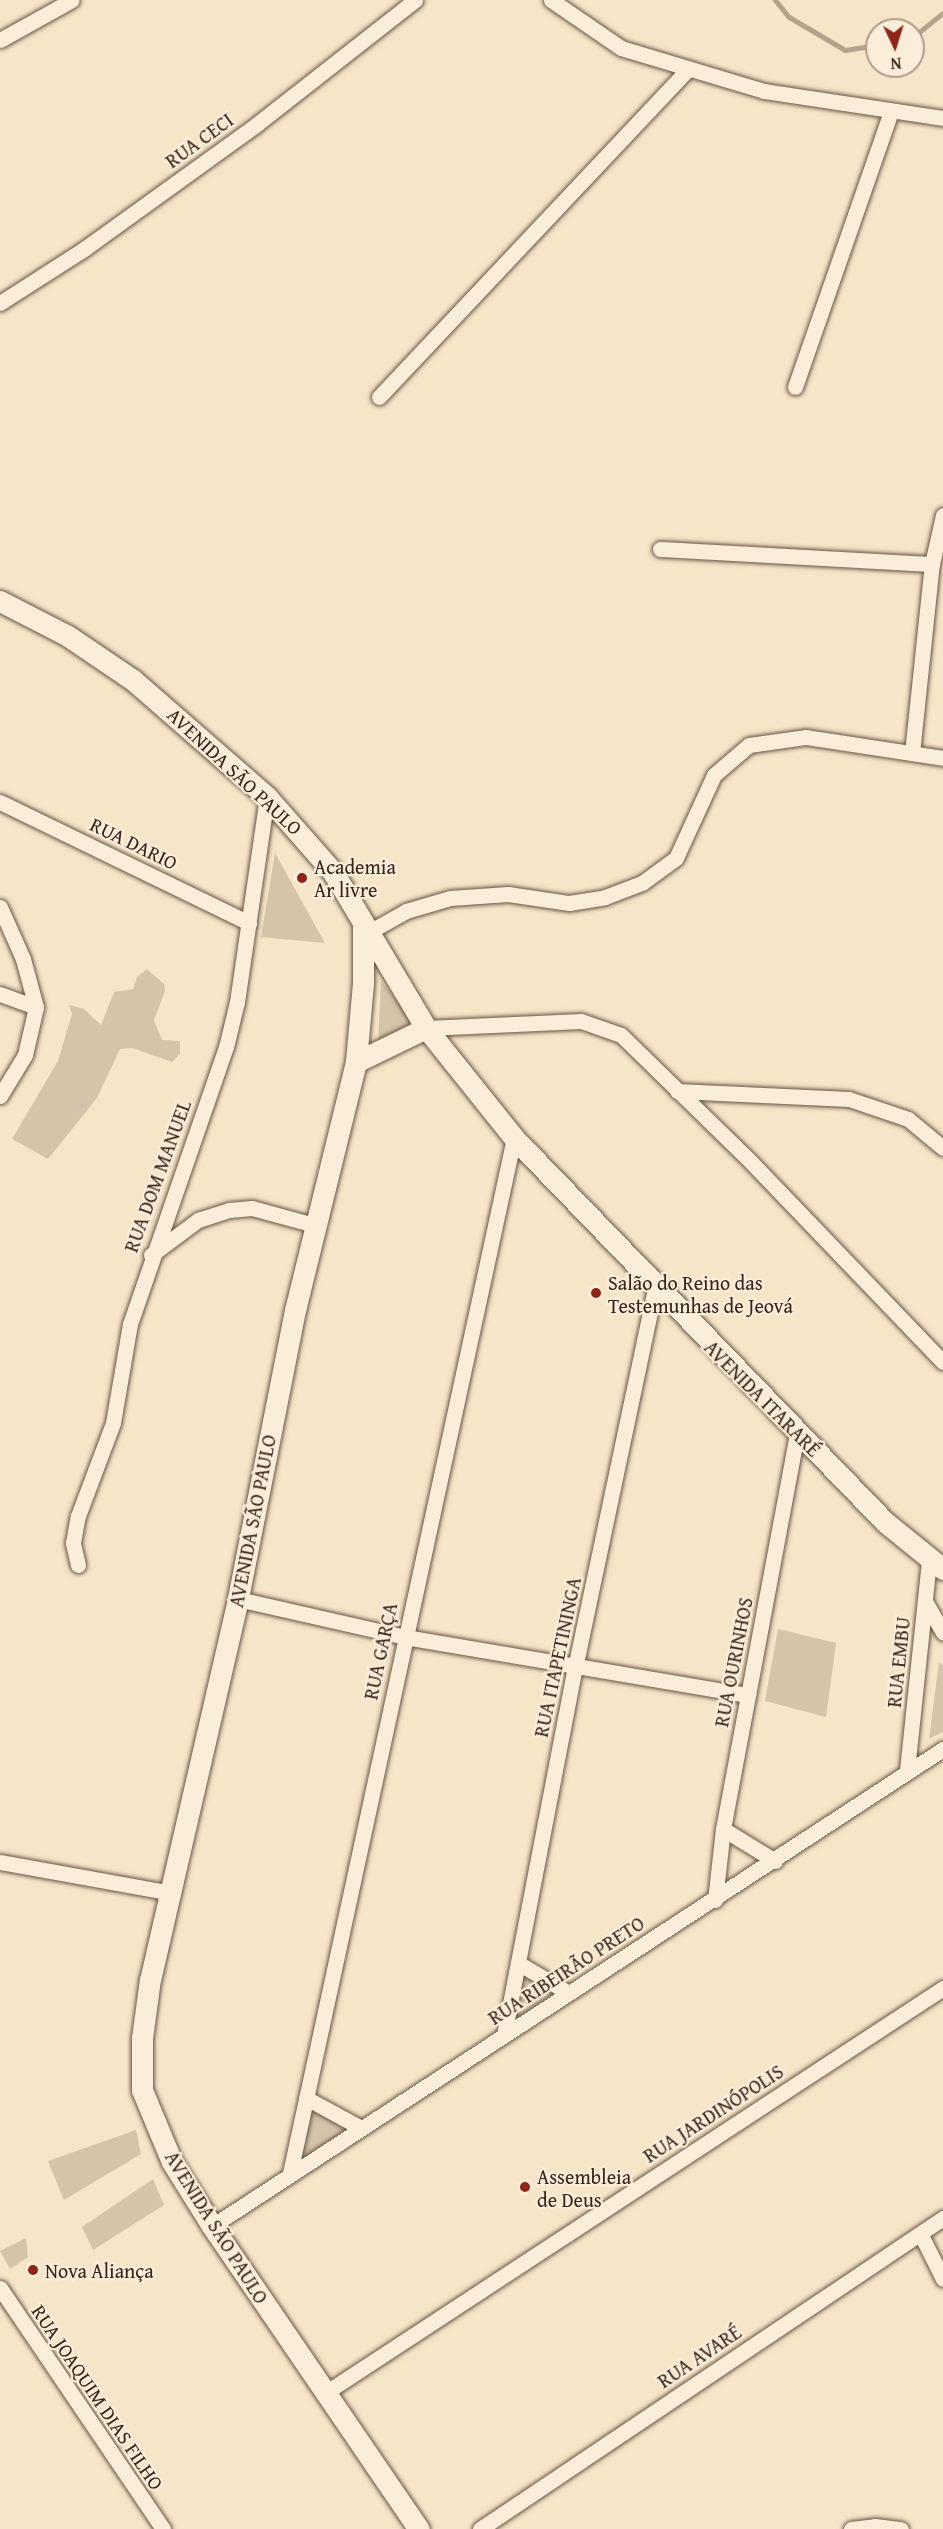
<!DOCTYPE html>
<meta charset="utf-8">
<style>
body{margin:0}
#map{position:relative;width:943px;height:2529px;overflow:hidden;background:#f7e5c8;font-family:"Gentium Book Plus",serif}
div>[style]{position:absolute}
.green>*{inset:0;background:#d6c4aa}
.stream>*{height:5px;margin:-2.5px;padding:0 2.5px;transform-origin:2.5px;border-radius:2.5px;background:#b6a38c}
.roads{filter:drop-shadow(0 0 2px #675443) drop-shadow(0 0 2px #675443)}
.minor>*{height:15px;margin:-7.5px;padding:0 7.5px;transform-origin:7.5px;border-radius:7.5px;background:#faeedb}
.secondary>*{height:21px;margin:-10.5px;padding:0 10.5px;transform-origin:10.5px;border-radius:10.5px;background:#faeedb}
.dots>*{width:16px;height:16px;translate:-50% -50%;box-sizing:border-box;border:3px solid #faeedb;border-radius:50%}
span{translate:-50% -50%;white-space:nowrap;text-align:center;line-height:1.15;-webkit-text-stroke:4.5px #faeedb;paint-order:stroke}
.street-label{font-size:20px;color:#372317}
.poi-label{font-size:20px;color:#372317}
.left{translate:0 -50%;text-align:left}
.north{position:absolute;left:865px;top:18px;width:60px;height:60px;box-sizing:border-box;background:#faeedb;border:2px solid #ac9d8d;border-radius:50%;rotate:176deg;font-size:16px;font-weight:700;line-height:24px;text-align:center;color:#372317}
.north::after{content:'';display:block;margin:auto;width:21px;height:27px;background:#8f2418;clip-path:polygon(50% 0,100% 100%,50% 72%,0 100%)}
</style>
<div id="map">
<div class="green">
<div style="clip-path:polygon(275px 853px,325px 943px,261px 937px)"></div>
<div style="clip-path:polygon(147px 969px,164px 984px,165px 991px,154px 1020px,162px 1040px,180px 1041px,180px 1054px,172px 1062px,132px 1048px,120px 1049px,97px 1098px,48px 1159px,12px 1139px,58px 1061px,72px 1014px,69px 1005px,84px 1009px,101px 1025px,114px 992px,133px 989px,137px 977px)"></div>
<div style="clip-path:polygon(381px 981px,414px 1021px,378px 1044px)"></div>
<div style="clip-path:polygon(778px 1629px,836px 1643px,826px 1717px,765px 1701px)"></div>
<div style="clip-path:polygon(939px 1662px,943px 1666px,943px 1732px,929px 1739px)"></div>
<div style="clip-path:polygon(519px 1967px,563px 1994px,510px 2026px)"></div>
<div style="clip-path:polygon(308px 2102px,355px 2129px,298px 2161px)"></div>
<div style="clip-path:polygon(136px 2130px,141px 2154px,64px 2200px,48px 2161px)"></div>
<div style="clip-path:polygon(153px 2179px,164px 2205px,93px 2250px,82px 2227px)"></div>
<div style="clip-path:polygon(26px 2238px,28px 2257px,10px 2269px,0 2251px)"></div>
</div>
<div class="stream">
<div style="left:775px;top:0;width:22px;rotate:51deg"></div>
<div style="left:789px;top:17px;width:65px;rotate:30.5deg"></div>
<div style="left:845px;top:50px;width:32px;rotate:-9deg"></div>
<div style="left:913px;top:37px;width:38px;rotate:-39deg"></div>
</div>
<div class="roads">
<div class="minor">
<div style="left:551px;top:0;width:85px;rotate:34.4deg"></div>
<div style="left:621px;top:48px;width:149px;rotate:16.7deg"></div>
<div style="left:764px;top:91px;width:181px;rotate:8.6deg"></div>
<div style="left:0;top:40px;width:82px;rotate:-29.1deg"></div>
<div style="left:0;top:303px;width:100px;rotate:-32.7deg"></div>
<div style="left:84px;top:249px;width:213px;rotate:-35.8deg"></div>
<div style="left:257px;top:124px;width:201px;rotate:-38.1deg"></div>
<div style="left:795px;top:387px;width:292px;rotate:-70.8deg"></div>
<div style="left:379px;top:397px;width:451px;rotate:-46.7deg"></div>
<div style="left:660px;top:549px;width:272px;rotate:3.2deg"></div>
<div style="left:912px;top:753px;width:190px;rotate:-84deg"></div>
<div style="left:932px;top:564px;width:50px;rotate:-77.3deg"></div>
<div style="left:0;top:802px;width:277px;rotate:25.9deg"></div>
<div style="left:0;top:907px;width:57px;rotate:66.1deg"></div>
<div style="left:23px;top:959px;width:50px;rotate:74.8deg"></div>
<div style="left:36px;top:1007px;width:49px;rotate:102.9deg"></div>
<div style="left:25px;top:1055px;width:48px;rotate:121.4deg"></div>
<div style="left:367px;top:933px;width:45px;rotate:-29.4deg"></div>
<div style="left:406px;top:911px;width:46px;rotate:-16.5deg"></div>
<div style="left:450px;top:898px;width:58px;rotate:-3.9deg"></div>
<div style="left:508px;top:894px;width:62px;rotate:8.4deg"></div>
<div style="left:569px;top:903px;width:36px;rotate:-9deg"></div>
<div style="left:605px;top:897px;width:40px;rotate:-21deg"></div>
<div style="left:642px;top:883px;width:42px;rotate:-36.3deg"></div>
<div style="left:676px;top:858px;width:91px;rotate:-65.4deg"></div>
<div style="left:714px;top:775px;width:46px;rotate:-40.6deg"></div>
<div style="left:749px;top:745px;width:58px;rotate:-8deg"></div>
<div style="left:806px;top:737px;width:139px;rotate:8.7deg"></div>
<div style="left:0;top:994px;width:38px;rotate:20deg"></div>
<div style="left:426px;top:1028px;width:155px;rotate:-2.6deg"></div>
<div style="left:581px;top:1021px;width:42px;rotate:19.3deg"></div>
<div style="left:621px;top:1035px;width:182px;rotate:44.3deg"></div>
<div style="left:751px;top:1162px;width:277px;rotate:46.2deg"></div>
<div style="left:677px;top:1091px;width:172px;rotate:2.7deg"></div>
<div style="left:849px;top:1099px;width:62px;rotate:18.7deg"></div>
<div style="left:908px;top:1119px;width:45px;rotate:39.6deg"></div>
<div style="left:151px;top:1255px;width:59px;rotate:-36.7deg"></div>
<div style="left:198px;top:1220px;width:33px;rotate:-18deg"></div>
<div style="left:229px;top:1210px;width:23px;rotate:-5deg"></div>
<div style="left:252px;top:1208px;width:64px;rotate:15.3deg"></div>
<div style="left:78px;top:1565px;width:23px;rotate:-103deg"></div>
<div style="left:73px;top:1543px;width:27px;rotate:-80deg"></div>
<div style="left:78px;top:1516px;width:99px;rotate:-69.4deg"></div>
<div style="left:113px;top:1423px;width:100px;rotate:-80.3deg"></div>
<div style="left:130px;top:1324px;width:293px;rotate:-70.9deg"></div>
<div style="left:226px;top:1047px;width:46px;rotate:-76.3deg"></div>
<div style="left:237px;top:1002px;width:207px;rotate:-81.7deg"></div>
<div style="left:238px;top:1599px;width:171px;rotate:12.8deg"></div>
<div style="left:405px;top:1637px;width:348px;rotate:9.6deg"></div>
<div style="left:926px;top:1603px;width:34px;rotate:60deg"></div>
<div style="left:907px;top:1770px;width:212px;rotate:-84deg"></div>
<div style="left:723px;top:1829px;width:61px;rotate:31.6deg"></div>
<div style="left:0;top:1862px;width:175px;rotate:10.2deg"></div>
<div style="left:715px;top:1900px;width:71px;rotate:-83.6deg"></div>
<div style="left:723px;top:1829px;width:403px;rotate:-79.4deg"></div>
<div style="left:518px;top:1963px;width:59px;rotate:30.5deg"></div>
<div style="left:504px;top:2035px;width:374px;rotate:-79.1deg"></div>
<div style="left:575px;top:1668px;width:387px;rotate:-78.1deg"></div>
<div style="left:306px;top:2098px;width:63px;rotate:28.6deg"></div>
<div style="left:290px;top:2173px;width:1059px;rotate:-77.79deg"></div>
<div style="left:212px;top:2226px;width:873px;rotate:-33.13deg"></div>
<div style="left:921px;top:2235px;width:49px;rotate:63.4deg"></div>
<div style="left:0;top:2288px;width:291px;rotate:55.9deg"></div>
<div style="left:325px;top:2393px;width:739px;rotate:-33.24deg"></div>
<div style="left:480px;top:2529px;width:558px;rotate:-33.89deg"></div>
<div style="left:851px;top:2529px;width:24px;rotate:-7deg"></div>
<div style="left:875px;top:2526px;width:26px;rotate:7deg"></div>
</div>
<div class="secondary">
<div style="left:0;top:601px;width:76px;rotate:27.2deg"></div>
<div style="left:68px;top:636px;width:78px;rotate:34.1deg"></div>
<div style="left:133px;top:680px;width:178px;rotate:41.1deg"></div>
<div style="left:267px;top:797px;width:100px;rotate:48.7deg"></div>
<div style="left:333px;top:872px;width:182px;rotate:59.2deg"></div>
<div style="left:426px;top:1028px;width:141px;rotate:51.3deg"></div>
<div style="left:514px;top:1138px;width:534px;rotate:45.99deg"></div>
<div style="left:885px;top:1522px;width:75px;rotate:39deg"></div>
<div style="left:363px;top:927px;width:56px;rotate:90deg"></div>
<div style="left:363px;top:983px;width:79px;rotate:95.1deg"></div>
<div style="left:356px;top:1062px;width:255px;rotate:103.8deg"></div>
<div style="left:295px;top:1310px;width:295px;rotate:101.2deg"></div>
<div style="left:238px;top:1599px;width:390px;rotate:103deg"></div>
<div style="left:150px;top:1979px;width:60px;rotate:97.7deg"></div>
<div style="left:142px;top:2038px;width:52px;rotate:90deg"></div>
<div style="left:142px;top:2090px;width:78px;rotate:67.4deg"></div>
<div style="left:172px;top:2162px;width:75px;rotate:58deg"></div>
<div style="left:212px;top:2226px;width:367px;rotate:55.7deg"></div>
<div style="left:356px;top:1062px;width:78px;rotate:-25.9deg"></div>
</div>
</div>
<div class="dots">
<div style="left:302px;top:878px;background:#8f2418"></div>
<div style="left:596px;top:1293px;background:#8f2418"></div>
<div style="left:525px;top:2187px;background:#8f2418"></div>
<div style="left:33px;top:2270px;background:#8f2418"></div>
</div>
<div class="street-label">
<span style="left:199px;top:140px;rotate:-36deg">RUA CECI</span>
<span style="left:235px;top:771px;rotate:43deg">AVENIDA SÃO PAULO</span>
<span style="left:134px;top:843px;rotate:26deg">RUA DARIO</span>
<span style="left:157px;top:1176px;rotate:-70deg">RUA DOM MANUEL</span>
<span style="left:763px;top:1398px;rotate:45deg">AVENIDA ITARARÉ</span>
<span style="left:252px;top:1521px;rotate:-79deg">AVENIDA SÃO PAULO</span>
<span style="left:380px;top:1651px;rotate:-78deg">RUA GARÇA</span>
<span style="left:557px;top:1657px;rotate:-78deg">RUA ITAPETININGA</span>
<span style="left:733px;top:1662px;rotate:-79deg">RUA OURINHOS</span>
<span style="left:898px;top:1662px;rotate:-84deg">RUA EMBU</span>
<span style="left:566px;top:1970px;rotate:-33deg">RUA RIBEIRÃO PRETO</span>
<span style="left:713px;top:2113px;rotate:-33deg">RUA JARDINÓPOLIS</span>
<span style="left:217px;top:2227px;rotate:58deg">AVENIDA SÃO PAULO</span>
<span style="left:699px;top:2356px;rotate:-34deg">RUA AVARÉ</span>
<span style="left:98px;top:2397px;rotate:56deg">RUA JOAQUIM DIAS FILHO</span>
</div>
<div class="poi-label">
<span class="left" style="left:314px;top:878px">Academia<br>Ar livre</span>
<span class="left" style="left:608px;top:1294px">Salão do Reino das<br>Testemunhas de Jeová</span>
<span class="left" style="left:537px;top:2188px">Assembleia<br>de Deus</span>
<span class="left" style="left:45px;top:2270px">Nova Aliança</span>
</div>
<div class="north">N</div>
</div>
